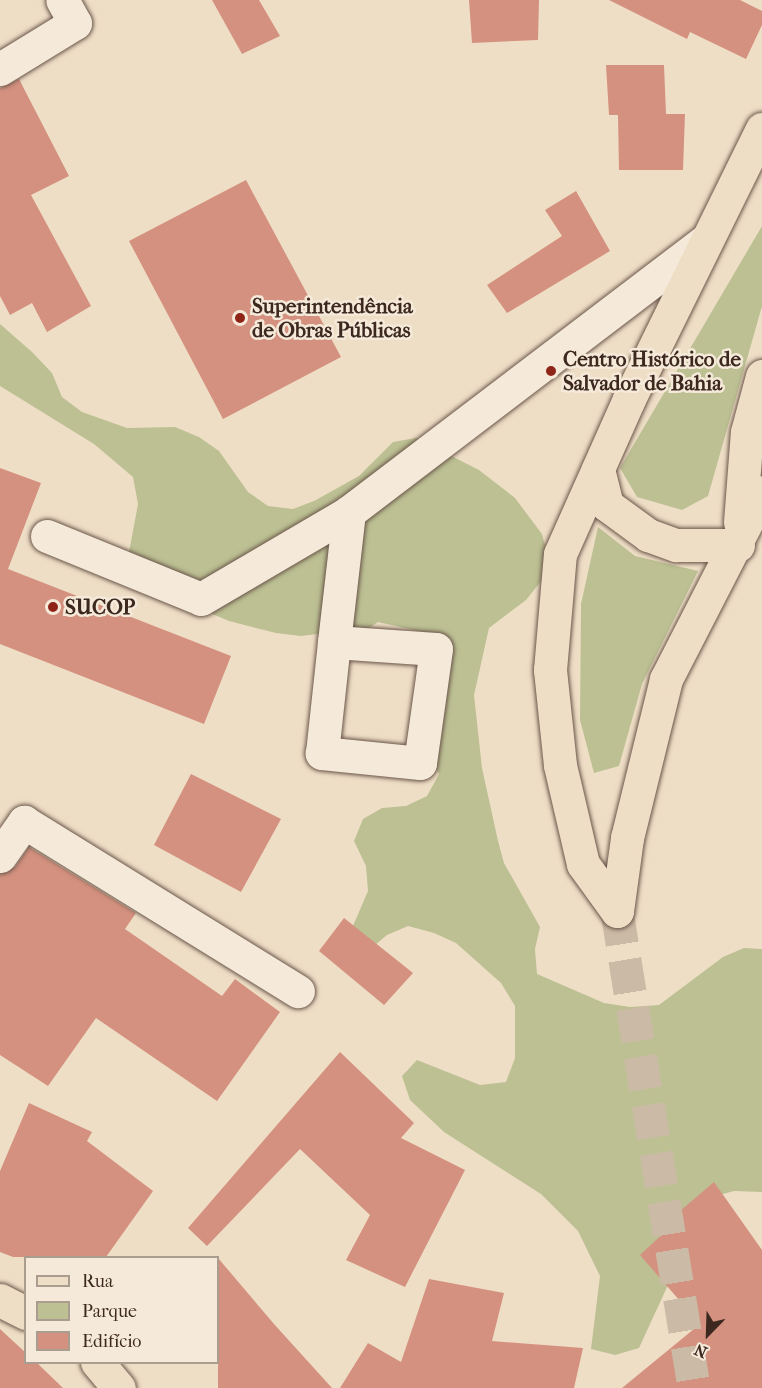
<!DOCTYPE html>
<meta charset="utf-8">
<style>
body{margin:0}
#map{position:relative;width:762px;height:1388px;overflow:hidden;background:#efdec6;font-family:"IM FELL French Canon",serif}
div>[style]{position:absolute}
.green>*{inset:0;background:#bcc093}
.building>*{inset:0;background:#d4917f}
.major-tunnel>*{height:33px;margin-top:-16.5px;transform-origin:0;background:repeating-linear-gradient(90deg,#cbbaa5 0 33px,transparent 0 49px)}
.roads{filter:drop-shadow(0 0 2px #6a564a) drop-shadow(0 0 2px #6a564a)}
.minor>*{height:33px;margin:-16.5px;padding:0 16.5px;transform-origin:16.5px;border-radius:16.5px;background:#f5eada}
.major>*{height:33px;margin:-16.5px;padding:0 16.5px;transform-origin:16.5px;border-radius:16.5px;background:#efdec6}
.dots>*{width:16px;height:16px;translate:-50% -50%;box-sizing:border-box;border:3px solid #f5eada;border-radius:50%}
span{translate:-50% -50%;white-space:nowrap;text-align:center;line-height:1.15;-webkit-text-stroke:5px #f5eada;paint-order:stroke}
.poi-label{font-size:21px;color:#3d2820;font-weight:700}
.left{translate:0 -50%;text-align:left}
.legend{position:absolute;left:24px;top:1256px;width:195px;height:108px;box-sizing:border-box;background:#f5eada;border:2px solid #ab9c90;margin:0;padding:8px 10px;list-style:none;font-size:18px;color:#3d2820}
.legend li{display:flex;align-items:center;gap:12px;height:30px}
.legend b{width:30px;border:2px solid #ab9c90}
.north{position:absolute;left:678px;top:1304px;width:60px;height:60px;-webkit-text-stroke:4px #f5eada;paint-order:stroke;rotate:203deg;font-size:16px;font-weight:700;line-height:24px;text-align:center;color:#3d2820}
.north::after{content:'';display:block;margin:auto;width:21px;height:27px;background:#3d2820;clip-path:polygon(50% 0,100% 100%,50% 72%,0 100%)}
</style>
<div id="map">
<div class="green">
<div style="clip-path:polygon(762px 226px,762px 306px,708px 496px,682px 510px,637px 497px,620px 468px)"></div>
<div style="clip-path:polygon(0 324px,32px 352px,52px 373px,62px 397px,82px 412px,127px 428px,175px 427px,199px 437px,219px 451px,248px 492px,268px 506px,293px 509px,314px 501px,359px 476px,393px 442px,416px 438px,479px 470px,515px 498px,542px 534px,548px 556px,542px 580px,526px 600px,489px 628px,474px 695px,482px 768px,498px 841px,504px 863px,540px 927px,535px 949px,537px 974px,604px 1003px,630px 1007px,659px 1005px,723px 957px,744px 948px,762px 949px,762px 1192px,734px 1191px,708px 1198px,639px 1348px,615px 1355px,591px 1349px,600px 1276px,578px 1231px,541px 1194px,444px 1132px,410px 1100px,402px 1076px,417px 1060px,480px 1085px,506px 1082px,515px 1058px,515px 1006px,501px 983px,456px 943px,434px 933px,408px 926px,387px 935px,369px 950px,349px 935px,368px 891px,366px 866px,354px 841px,363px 819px,382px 808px,406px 806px,427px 796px,439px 774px,421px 743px,435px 635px,378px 622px,348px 642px,325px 633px,301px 636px,276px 633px,229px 621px,158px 591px,129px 552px,138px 504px,133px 477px,94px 444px,0 386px)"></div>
<div style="clip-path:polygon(598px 527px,635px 556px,698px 571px,642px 684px,619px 766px,594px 773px,580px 720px,581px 604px)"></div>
</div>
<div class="building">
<div style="clip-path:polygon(212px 0,259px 0,280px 36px,242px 54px)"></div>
<div style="clip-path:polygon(469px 0,539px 0,538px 40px,472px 43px)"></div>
<div style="clip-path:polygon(609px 0,740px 0,762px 11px,762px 25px,746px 59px,690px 32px,687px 39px)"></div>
<div style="clip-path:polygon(606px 65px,664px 65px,666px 114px,685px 114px,683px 170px,619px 170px,618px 115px,609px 115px)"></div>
<div style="clip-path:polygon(19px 79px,69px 176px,31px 195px,91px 306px,47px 332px,32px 303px,10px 315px,0 296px,0 88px)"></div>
<div style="clip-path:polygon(246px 180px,341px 357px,223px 419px,129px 241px)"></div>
<div style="clip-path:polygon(576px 191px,610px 251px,507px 313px,487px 285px,562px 236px,545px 210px)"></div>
<div style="clip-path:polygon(0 468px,41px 483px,8px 569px,231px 656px,204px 724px,0 644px)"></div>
<div style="clip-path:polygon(191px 774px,281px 819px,241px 892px,154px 845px)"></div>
<div style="clip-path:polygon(29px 847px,136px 913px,125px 929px,222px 996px,235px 979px,280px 1012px,217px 1101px,96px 1018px,48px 1086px,0 1055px,0 874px,15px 867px)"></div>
<div style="clip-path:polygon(344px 918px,413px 973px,384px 1005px,319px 951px)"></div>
<div style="clip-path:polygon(340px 1052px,414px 1123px,401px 1138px,465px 1170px,405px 1287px,346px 1260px,370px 1215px,300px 1149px,207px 1246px,188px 1228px)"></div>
<div style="clip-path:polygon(29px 1103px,92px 1132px,87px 1141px,153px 1191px,106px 1257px,13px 1257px,0 1252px,0 1171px)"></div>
<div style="clip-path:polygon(714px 1182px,762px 1250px,762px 1388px,622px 1388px,700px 1324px,640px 1255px,683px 1215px,680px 1211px)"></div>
<div style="clip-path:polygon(218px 1258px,274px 1324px,332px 1388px,218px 1388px)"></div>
<div style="clip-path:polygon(429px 1279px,504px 1293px,492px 1341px,583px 1348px,574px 1388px,340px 1388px,368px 1343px,401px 1362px)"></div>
<div style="clip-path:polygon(0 1329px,26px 1353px,26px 1362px,36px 1362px,63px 1388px,0 1388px)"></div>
</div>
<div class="major-tunnel">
<div style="left:617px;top:911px;width:483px;rotate:80.8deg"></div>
</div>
<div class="roads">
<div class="minor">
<div style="left:0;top:69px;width:88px;rotate:-31.5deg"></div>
<div style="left:75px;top:23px;width:26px;rotate:-119deg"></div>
<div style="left:47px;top:536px;width:166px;rotate:22.2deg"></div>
<div style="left:201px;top:599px;width:172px;rotate:-30.4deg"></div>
<div style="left:349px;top:512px;width:450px;rotate:-37.3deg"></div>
<div style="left:334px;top:642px;width:102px;rotate:3.9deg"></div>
<div style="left:436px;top:649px;width:115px;rotate:98deg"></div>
<div style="left:420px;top:763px;width:99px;rotate:-174.2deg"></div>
<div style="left:322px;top:753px;width:112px;rotate:-83.8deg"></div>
<div style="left:334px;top:642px;width:131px;rotate:-83.4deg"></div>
<div style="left:0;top:856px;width:42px;rotate:-54.8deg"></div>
<div style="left:24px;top:822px;width:322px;rotate:31.7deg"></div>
</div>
<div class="major">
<div style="left:598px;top:469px;width:37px;rotate:76deg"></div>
<div style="left:607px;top:505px;width:51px;rotate:36.2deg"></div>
<div style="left:648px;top:535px;width:30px;rotate:20deg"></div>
<div style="left:676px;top:545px;width:62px"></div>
<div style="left:740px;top:522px;width:90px;rotate:-85.6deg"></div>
<div style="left:747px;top:432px;width:58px;rotate:-75deg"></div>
<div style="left:617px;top:911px;width:58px;rotate:-125.9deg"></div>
<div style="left:583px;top:864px;width:102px;rotate:-103.1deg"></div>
<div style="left:560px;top:765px;width:96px;rotate:-96deg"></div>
<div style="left:550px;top:670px;width:116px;rotate:-85.1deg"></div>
<div style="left:560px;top:554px;width:170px;rotate:-66deg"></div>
<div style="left:629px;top:399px;width:301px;rotate:-63.8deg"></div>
<div style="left:617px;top:911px;width:74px;rotate:-82.2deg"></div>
<div style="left:627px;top:838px;width:164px;rotate:-76.2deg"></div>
<div style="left:666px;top:679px;width:210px;rotate:-62.8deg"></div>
<div style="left:0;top:1300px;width:29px;rotate:27deg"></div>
<div style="left:97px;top:1362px;width:34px;rotate:50deg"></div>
</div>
</div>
<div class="dots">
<div style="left:240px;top:318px;background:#8f2418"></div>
<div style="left:551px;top:371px;background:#8f2418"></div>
<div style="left:53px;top:607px;background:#8f2418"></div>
</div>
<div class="poi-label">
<span class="left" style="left:252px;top:318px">Superintendência<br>de Obras Públicas</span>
<span class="left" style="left:563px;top:371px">Centro Histórico de<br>Salvador de Bahia</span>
<span class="left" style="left:65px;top:607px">SUCOP</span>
</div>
<ul class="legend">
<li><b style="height:8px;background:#efdec6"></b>Rua</li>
<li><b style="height:16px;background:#bcc093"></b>Parque</li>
<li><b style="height:16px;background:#d4917f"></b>Edifício</li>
</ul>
<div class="north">N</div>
</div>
